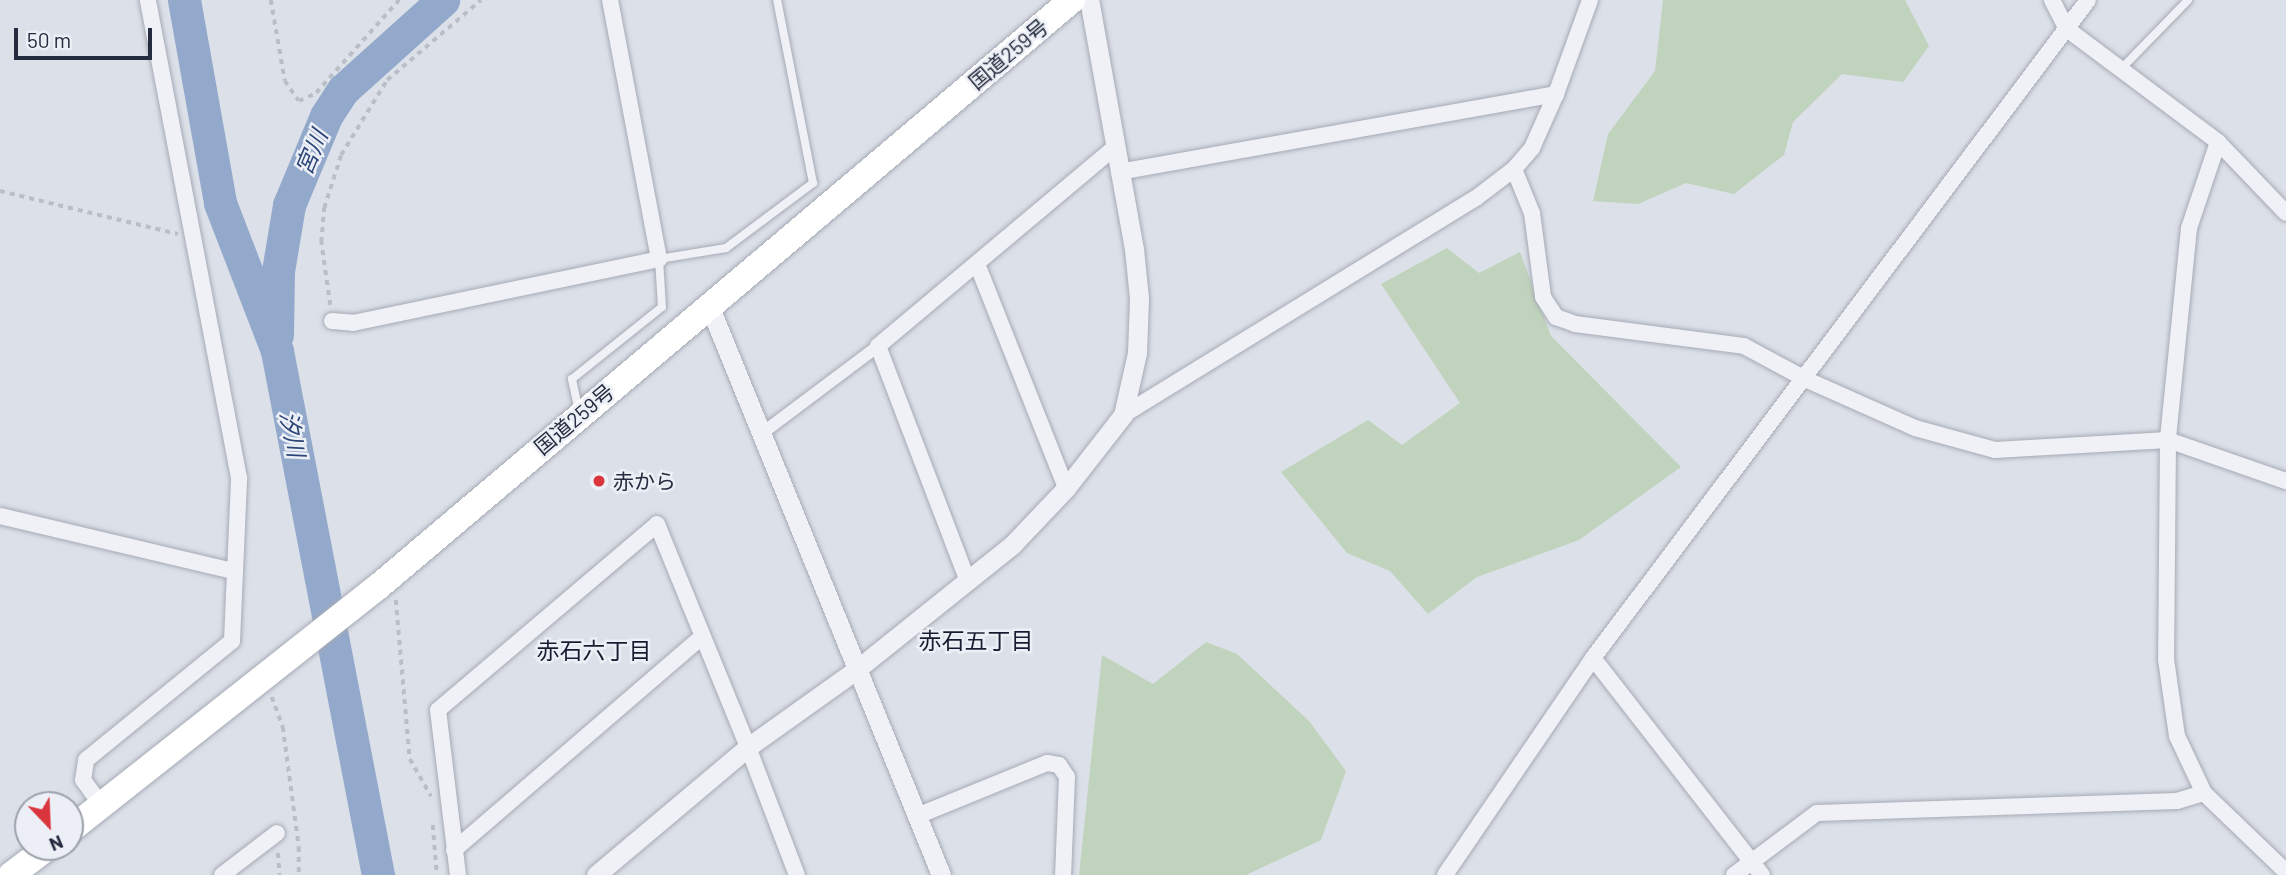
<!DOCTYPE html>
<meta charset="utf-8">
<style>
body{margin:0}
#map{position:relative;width:2286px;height:875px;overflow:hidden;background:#dce0e8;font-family:Barlow,"Noto Sans JP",sans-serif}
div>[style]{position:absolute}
.green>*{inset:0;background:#c0d3bc}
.river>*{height:33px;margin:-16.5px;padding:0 16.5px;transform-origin:16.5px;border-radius:16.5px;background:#93a9cc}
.path>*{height:3.5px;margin-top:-1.75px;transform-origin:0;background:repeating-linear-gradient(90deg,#babec6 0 5px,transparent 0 10px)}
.roads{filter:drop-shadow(0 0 2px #a5aab5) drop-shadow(0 0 2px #a5aab5)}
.service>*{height:8px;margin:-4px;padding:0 4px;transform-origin:4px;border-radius:4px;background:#eff1f6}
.pedestrian>*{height:12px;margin:-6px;padding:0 6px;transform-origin:6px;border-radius:6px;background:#eff1f6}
.minor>*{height:16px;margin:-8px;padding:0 8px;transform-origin:8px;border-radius:8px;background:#eff1f6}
.tertiary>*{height:19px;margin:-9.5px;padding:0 9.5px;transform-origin:9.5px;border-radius:9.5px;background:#eff1f6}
.trunk>*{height:26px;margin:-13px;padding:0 13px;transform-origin:13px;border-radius:13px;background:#fff}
.dots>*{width:19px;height:19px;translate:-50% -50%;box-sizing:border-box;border:4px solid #eceff5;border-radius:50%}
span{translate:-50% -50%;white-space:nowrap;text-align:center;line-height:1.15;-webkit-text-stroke:5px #eceff5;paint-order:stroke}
.street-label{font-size:21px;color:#252c3f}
.poi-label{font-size:21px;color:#252c3f}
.left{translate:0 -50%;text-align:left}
.water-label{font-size:23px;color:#2b4577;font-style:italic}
.neighbourhood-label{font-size:23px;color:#171d30}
.north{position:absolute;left:14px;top:791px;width:70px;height:70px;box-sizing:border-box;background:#eceff5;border:2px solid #9ca1ac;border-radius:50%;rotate:157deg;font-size:19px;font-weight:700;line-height:28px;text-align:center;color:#252c3f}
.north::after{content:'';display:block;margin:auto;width:24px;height:32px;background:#da343c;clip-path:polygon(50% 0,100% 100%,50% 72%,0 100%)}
.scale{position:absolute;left:14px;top:28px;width:138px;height:32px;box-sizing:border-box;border:4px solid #252c3f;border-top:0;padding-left:9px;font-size:21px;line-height:24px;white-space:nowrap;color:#252c3f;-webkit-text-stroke:5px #eceff5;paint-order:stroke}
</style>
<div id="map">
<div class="green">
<div style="clip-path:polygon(1663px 0,1905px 0,1929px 46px,1903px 82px,1842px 74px,1793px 122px,1784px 155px,1734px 194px,1686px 183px,1638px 204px,1593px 201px,1608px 134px,1655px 71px)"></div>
<div style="clip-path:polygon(1447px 248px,1479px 273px,1520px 252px,1551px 336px,1681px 467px,1579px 540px,1477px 577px,1428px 614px,1390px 571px,1347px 553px,1281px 472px,1368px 420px,1402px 445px,1460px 403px,1381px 284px)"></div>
<div style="clip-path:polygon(1206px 642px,1237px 654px,1309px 721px,1346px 771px,1321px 840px,1246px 875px,1079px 875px,1102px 655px,1153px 684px)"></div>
</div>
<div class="river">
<div style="left:184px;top:0;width:206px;rotate:79.9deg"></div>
<div style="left:220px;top:203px;width:159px;rotate:68.9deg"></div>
<div style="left:277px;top:351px;width:534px;rotate:79.09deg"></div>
<div style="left:277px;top:335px;width:64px;rotate:-89.1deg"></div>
<div style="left:278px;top:271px;width:67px;rotate:-80.5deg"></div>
<div style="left:289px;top:205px;width:96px;rotate:-67.4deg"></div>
<div style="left:326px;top:116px;width:31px;rotate:-57deg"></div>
<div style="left:343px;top:90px;width:135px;rotate:-42deg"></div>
</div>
<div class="path">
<div style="left:271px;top:0;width:82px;rotate:80.2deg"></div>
<div style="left:285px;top:81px;width:24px;rotate:55deg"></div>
<div style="left:299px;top:101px;width:19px;rotate:-25deg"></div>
<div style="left:316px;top:93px;width:125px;rotate:-48.3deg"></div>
<div style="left:0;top:191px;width:183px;rotate:13.6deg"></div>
<div style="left:330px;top:305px;width:64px;rotate:-98.1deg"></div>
<div style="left:321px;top:242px;width:34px;rotate:-85deg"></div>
<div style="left:324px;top:208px;width:56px;rotate:-72.2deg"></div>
<div style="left:341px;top:155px;width:88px;rotate:-58.5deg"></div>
<div style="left:387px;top:80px;width:123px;rotate:-40.4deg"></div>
<div style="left:396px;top:600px;width:160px;rotate:85deg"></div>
<div style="left:410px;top:759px;width:43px;rotate:60.4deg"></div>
<div style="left:272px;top:697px;width:32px;rotate:70deg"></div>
<div style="left:283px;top:727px;width:121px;rotate:82.4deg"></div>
<div style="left:299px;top:847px;width:28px;rotate:90deg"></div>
<div style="left:433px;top:825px;width:50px;rotate:85.4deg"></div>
<div style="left:278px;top:853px;width:22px;rotate:85deg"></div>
</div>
<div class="roads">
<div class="service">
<div style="left:2121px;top:69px;width:96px;rotate:-45.8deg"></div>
<div style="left:579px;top:412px;width:34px;rotate:-102deg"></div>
<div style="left:572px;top:379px;width:115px;rotate:-38.7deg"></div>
<div style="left:662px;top:307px;width:48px;rotate:-93.6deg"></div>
<div style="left:659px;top:259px;width:68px;rotate:-9.3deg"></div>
<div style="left:726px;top:248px;width:109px;rotate:-36.8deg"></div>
<div style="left:813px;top:183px;width:187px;rotate:-101.1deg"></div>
</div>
<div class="pedestrian">
<div style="left:761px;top:434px;width:146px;rotate:-36.9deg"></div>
</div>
<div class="minor">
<div style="left:2052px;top:0;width:33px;rotate:63deg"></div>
<div style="left:2067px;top:29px;width:189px;rotate:36.8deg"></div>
<div style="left:2218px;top:142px;width:98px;rotate:46.2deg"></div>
<div style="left:2218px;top:142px;width:91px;rotate:108.6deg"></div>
<div style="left:2189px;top:228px;width:213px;rotate:95.7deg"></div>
<div style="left:2168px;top:440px;width:219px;rotate:90.5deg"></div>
<div style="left:2166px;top:659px;width:78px;rotate:81.9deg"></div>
<div style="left:2177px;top:736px;width:63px;rotate:64.7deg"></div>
<div style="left:2204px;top:793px;width:114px;rotate:43.9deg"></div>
<div style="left:1514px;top:169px;width:48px;rotate:67.8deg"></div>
<div style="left:1532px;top:213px;width:85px;rotate:82.5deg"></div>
<div style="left:1543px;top:297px;width:24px;rotate:57deg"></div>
<div style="left:1556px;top:317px;width:20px;rotate:20deg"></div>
<div style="left:1575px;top:324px;width:170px;rotate:7.4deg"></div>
<div style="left:1744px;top:346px;width:69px;rotate:28.4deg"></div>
<div style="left:1805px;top:379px;width:120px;rotate:24deg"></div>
<div style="left:1915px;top:428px;width:83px;rotate:15.4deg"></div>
<div style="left:1995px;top:450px;width:173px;rotate:-3.3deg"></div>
<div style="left:2168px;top:440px;width:125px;rotate:19.2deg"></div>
<div style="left:1119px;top:172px;width:444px;rotate:-10.1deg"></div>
<div style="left:977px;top:264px;width:241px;rotate:68.3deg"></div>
<div style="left:332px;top:321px;width:21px;rotate:5deg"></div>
<div style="left:353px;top:323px;width:313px;rotate:-11.8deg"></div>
<div style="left:659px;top:259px;width:264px;rotate:-100.7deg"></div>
<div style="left:1123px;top:415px;width:414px;rotate:-31.6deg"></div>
<div style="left:1476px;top:198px;width:48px;rotate:-37.3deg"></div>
<div style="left:1514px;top:169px;width:28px;rotate:-49deg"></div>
<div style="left:1532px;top:148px;width:59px;rotate:-66deg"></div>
<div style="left:1556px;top:94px;width:100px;rotate:-70.1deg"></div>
<div style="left:0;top:516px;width:239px;rotate:13.3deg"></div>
<div style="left:967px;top:579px;width:249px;rotate:-110.9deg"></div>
<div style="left:878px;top:346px;width:308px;rotate:-40deg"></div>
<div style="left:1593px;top:658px;width:275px;rotate:52.1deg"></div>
<div style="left:102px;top:806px;width:32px;rotate:-126deg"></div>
<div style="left:83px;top:780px;width:20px;rotate:-81deg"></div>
<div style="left:86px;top:760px;width:188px;rotate:-39.2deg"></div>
<div style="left:232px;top:641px;width:163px;rotate:-87.5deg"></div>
<div style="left:239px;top:478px;width:487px;rotate:-100.8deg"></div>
<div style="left:917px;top:816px;width:140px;rotate:-22.2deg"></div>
<div style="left:1047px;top:763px;width:12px;rotate:9deg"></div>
<div style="left:1059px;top:765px;width:14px;rotate:56deg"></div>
<div style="left:1067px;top:777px;width:98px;rotate:92.3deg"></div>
<div style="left:454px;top:850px;width:327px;rotate:-40.7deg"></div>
<div style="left:222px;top:875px;width:69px;rotate:-37.4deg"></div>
<div style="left:458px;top:875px;width:166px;rotate:-96.9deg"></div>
<div style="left:438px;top:710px;width:287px;rotate:-40.3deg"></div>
<div style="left:657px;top:524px;width:241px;rotate:67.8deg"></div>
<div style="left:748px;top:747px;width:137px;rotate:69.1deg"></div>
<div style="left:1445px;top:875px;width:263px;rotate:-55.7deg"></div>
<div style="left:1593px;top:658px;width:823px;rotate:-53.05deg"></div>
<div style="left:1734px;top:875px;width:104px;rotate:-36.8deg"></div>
<div style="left:1817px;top:813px;width:360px;rotate:-1.9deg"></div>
<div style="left:2177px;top:801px;width:28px;rotate:-17deg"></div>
</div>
<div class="tertiary">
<div style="left:709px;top:305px;width:615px;rotate:67.85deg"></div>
<div style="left:596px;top:875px;width:199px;rotate:-40.1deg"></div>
<div style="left:748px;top:747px;width:133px;rotate:-35.5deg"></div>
<div style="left:856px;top:670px;width:200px;rotate:-38.7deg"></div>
<div style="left:1012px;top:545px;width:79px;rotate:-46.5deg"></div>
<div style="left:1066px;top:488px;width:93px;rotate:-52deg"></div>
<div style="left:1123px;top:415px;width:64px;rotate:-77.3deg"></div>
<div style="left:1137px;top:353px;width:55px;rotate:-87.9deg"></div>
<div style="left:1139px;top:298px;width:49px;rotate:-95.8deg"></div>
<div style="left:1134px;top:249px;width:253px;rotate:-100.2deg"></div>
</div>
<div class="trunk">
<div style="left:70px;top:830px;width:394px;rotate:-38.3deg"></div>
<div style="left:379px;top:586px;width:908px;rotate:-40.22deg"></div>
<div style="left:11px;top:875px;width:46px;rotate:-37.1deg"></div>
</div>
</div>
<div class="dots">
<div style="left:599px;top:481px;background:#da343c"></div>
</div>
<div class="street-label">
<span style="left:1008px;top:54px;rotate:-40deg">国道259号</span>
<span style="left:574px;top:419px;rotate:-40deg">国道259号</span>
</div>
<div class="poi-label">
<span class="left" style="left:613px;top:481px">赤から</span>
</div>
<div class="water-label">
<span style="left:311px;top:152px;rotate:-67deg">宮川</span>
<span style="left:293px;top:434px;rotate:79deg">汐川</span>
</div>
<div class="neighbourhood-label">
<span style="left:976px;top:640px">赤石五丁目</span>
<span style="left:594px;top:650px">赤石六丁目</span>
</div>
<div class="north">N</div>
<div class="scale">50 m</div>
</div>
